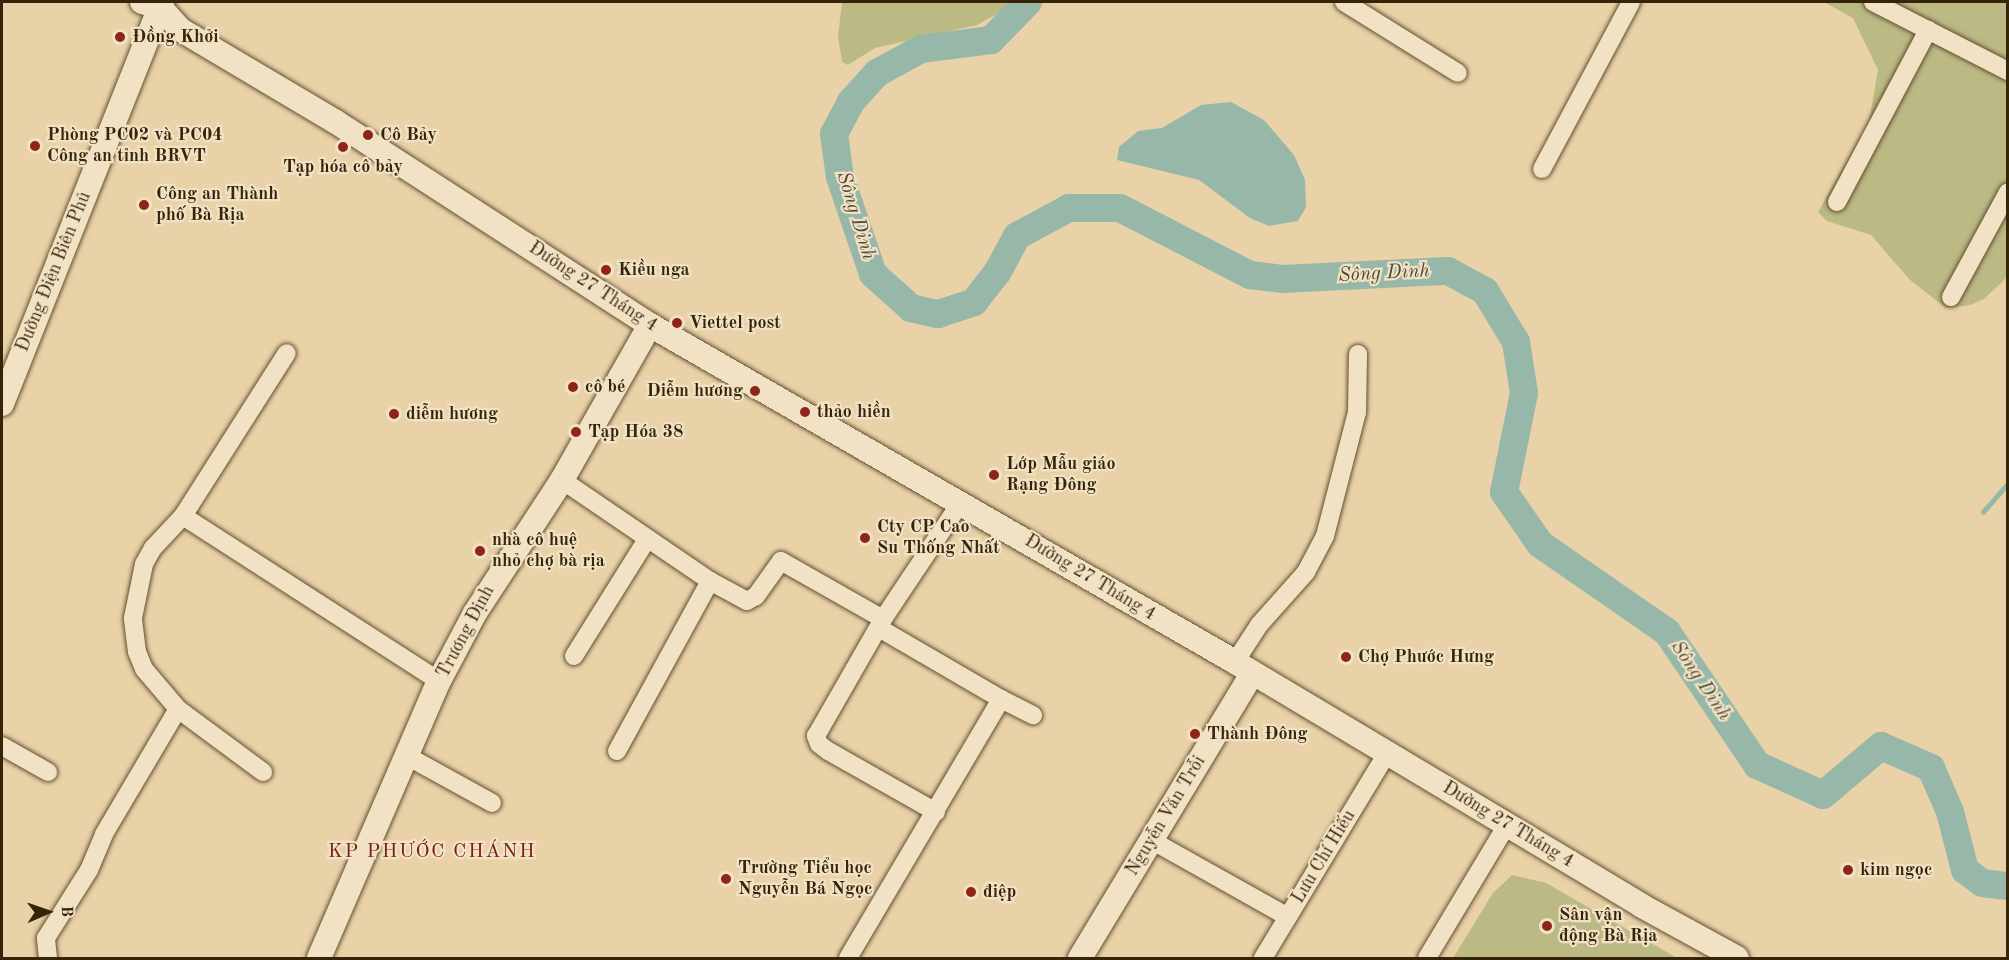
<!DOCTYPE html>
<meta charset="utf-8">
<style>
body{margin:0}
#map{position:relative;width:2009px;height:960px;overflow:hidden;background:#e9d2a7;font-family:"Old Standard TT",serif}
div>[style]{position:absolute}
.green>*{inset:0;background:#bbba84}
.water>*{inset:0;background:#97b8a9}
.stream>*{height:4.5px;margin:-2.25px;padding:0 2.25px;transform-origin:2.25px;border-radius:2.25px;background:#97b8a9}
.river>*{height:28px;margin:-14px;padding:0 14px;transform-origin:14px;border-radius:14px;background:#97b8a9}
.roads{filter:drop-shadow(0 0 2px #635030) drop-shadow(0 0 2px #635030)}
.minor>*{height:18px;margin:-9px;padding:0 9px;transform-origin:9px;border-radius:9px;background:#f1e2c6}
.tertiary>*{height:24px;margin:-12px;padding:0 12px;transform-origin:12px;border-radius:12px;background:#f1e2c6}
.dots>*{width:16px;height:16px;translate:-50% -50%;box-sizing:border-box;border:3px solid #f1e2c6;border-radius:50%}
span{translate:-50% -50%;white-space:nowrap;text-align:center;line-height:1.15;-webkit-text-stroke:4.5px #f1e2c6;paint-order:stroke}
.poi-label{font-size:18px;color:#362409;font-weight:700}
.left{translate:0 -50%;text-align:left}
.right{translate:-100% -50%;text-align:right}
.street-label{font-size:18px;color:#362409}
.water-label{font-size:20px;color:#4e4931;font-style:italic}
.neighbourhood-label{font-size:20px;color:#7a1f14;letter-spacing:1.5px}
.frame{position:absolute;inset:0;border:3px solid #362409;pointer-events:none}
.north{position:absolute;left:18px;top:882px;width:60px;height:60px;-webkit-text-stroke:4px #f1e2c6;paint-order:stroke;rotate:88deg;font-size:16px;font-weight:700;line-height:24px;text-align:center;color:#362409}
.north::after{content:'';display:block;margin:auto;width:21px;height:27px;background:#362409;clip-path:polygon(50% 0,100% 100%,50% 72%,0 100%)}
</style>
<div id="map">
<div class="green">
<div style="clip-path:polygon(842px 2px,1019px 2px,977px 25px,875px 48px,848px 65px,842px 62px,838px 37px)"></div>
<div style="clip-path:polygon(1824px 2px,2007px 2px,2007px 277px,1984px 299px,1970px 305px,1946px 308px,1910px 280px,1871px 235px,1827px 221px,1818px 212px,1869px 122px,1878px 70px,1853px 18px)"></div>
<div style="clip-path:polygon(1512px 875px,1546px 883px,1677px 958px,1453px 958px,1493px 893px)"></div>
</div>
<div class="water">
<div style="clip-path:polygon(1231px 102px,1264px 120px,1294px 155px,1305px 180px,1306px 207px,1298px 221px,1269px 226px,1250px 218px,1199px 180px,1117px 160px,1119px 147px,1138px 131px,1162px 128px,1201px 105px)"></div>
</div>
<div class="stream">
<div style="left:1983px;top:512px;width:38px;rotate:-49deg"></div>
</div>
<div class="river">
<div style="left:1028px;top:2px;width:53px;rotate:134.2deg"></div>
<div style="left:991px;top:40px;width:71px;rotate:172.7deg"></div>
<div style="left:921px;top:49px;width:50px;rotate:151.4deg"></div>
<div style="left:877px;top:73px;width:39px;rotate:132deg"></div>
<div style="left:851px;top:102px;width:36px;rotate:118deg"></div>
<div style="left:834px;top:134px;width:43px;rotate:82.1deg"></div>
<div style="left:840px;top:177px;width:102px;rotate:71.2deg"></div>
<div style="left:873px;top:274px;width:51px;rotate:41.8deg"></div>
<div style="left:911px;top:308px;width:28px;rotate:13deg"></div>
<div style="left:938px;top:314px;width:38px;rotate:-18deg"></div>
<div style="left:974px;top:302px;width:37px;rotate:-52deg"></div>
<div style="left:997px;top:273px;width:42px;rotate:-61.6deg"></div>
<div style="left:1017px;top:236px;width:59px;rotate:-28.3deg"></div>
<div style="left:1069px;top:208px;width:51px"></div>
<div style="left:1120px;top:208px;width:146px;rotate:27.3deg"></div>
<div style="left:1250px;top:275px;width:32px;rotate:7deg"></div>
<div style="left:1282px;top:279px;width:166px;rotate:-2.8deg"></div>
<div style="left:1448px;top:271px;width:42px;rotate:28.4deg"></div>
<div style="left:1485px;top:291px;width:60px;rotate:58.7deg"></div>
<div style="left:1516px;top:342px;width:52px;rotate:81.1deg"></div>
<div style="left:1524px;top:393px;width:101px;rotate:101.4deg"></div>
<div style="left:1504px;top:492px;width:63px;rotate:55.3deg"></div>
<div style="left:1540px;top:544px;width:155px;rotate:34.7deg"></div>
<div style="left:1667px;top:632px;width:161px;rotate:55.9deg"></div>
<div style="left:1757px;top:765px;width:72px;rotate:24.4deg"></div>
<div style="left:1823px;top:795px;width:76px;rotate:-40.2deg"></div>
<div style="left:1881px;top:746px;width:55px;rotate:23.7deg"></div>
<div style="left:1931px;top:768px;width:48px;rotate:66.6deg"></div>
<div style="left:1950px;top:812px;width:60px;rotate:75.5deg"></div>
<div style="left:1965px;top:870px;width:21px;rotate:37deg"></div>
<div style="left:1982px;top:883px;width:26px;rotate:7deg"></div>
</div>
<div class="roads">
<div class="minor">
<div style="left:1344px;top:2px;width:134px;rotate:31.9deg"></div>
<div style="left:1873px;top:2px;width:152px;rotate:27.1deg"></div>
<div style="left:1542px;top:169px;width:189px;rotate:-61.9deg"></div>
<div style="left:1837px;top:202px;width:195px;rotate:-62.1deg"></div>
<div style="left:1951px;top:297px;width:119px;rotate:-61.5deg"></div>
<div style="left:562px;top:480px;width:179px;rotate:34.3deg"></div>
<div style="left:710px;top:581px;width:42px;rotate:28.4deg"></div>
<div style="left:747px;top:601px;width:10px;rotate:-29deg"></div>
<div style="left:756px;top:596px;width:43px;rotate:-54.5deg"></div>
<div style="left:781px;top:561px;width:117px;rotate:29.6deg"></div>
<div style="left:183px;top:516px;width:305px;rotate:32.8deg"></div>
<div style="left:879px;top:628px;width:141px;rotate:30.2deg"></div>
<div style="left:574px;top:656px;width:138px;rotate:-58deg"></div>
<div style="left:1235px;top:662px;width:44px;rotate:-57deg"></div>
<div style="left:1259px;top:625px;width:71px;rotate:-48.4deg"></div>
<div style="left:1306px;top:572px;width:41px;rotate:-62.2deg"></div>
<div style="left:1325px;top:536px;width:128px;rotate:-75.5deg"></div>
<div style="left:1357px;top:412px;width:58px;rotate:-89deg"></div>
<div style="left:178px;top:709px;width:106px;rotate:36.5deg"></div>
<div style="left:2px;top:746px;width:53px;rotate:29.5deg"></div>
<div style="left:617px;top:751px;width:194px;rotate:-61.3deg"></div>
<div style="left:407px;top:756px;width:97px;rotate:28.9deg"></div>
<div style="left:936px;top:812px;width:124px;rotate:-150.5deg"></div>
<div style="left:828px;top:751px;width:11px;rotate:-142deg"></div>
<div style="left:819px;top:744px;width:9px;rotate:-111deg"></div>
<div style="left:816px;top:736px;width:135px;rotate:-60.2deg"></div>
<div style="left:883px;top:619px;width:141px;rotate:-56.3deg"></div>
<div style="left:1151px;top:840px;width:157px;rotate:29.3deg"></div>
<div style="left:48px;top:958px;width:20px;rotate:-96deg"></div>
<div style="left:46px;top:938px;width:80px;rotate:-57.7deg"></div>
<div style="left:89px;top:870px;width:39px;rotate:-67deg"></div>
<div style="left:104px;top:834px;width:145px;rotate:-59.4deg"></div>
<div style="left:178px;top:709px;width:52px;rotate:-130.4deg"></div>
<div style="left:144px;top:669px;width:18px;rotate:-112deg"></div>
<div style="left:137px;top:652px;width:34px;rotate:-97deg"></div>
<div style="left:133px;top:618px;width:55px;rotate:-78.5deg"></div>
<div style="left:144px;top:564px;width:18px;rotate:-61deg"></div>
<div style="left:153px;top:548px;width:44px;rotate:-46.8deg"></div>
<div style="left:183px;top:516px;width:193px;rotate:-57.5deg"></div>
<div style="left:848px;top:958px;width:301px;rotate:-59.4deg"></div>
<div style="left:1001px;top:699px;width:36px;rotate:27deg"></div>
<div style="left:1263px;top:958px;width:237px;rotate:-58.8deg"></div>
<div style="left:1427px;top:958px;width:157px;rotate:-59deg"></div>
</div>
<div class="tertiary">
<div style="left:142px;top:2px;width:19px;rotate:16deg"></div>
<div style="left:160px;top:7px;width:31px;rotate:48deg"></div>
<div style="left:181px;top:30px;width:180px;rotate:30.7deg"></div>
<div style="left:336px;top:122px;width:374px;rotate:32.9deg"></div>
<div style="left:650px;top:325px;width:675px;rotate:29.94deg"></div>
<div style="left:1235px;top:662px;width:475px;rotate:30.9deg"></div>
<div style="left:1642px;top:906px;width:108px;rotate:28.7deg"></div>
<div style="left:2px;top:404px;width:433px;rotate:-68.3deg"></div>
<div style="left:319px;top:958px;width:302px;rotate:-66.6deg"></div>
<div style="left:439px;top:681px;width:77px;rotate:-62.1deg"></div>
<div style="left:475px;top:613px;width:159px;rotate:-56.8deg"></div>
<div style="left:562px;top:480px;width:178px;rotate:-60.4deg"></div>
<div style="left:1080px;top:958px;width:332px;rotate:-58.8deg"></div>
</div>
</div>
<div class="dots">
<div style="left:120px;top:37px;background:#8f2418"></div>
<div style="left:368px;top:135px;background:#8f2418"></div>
<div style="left:35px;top:146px;background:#8f2418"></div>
<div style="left:343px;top:147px;background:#8f2418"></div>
<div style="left:144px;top:205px;background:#8f2418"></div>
<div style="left:606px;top:270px;background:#8f2418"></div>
<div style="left:677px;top:323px;background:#8f2418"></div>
<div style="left:573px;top:387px;background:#8f2418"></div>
<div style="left:755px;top:391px;background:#8f2418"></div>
<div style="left:805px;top:412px;background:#8f2418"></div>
<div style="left:394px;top:414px;background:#8f2418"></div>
<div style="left:576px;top:432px;background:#8f2418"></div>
<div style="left:994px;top:475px;background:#8f2418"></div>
<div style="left:865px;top:538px;background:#8f2418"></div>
<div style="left:480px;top:551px;background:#8f2418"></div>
<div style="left:1346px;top:657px;background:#8f2418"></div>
<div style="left:1195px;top:734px;background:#8f2418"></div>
<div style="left:1848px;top:870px;background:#8f2418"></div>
<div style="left:726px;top:879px;background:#8f2418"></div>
<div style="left:971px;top:892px;background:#8f2418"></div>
<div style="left:1547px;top:926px;background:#8f2418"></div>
</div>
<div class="poi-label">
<span class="left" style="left:132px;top:37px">Đồng Khởi</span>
<span class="left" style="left:380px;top:135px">Cô Bảy</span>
<span class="left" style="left:47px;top:146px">Phòng PC02 và PC04<br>Công an tỉnh BRVT</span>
<span style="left:343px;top:167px">Tạp hóa cô bảy</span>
<span class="left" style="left:156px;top:205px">Công an Thành<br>phố Bà Rịa</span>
<span class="left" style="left:618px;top:270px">Kiều nga</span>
<span class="left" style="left:689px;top:323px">Viettel post</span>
<span class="left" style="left:585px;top:387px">cô bé</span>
<span class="right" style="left:743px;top:391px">Diễm hương</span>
<span class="left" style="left:817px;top:412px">thảo hiền</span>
<span class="left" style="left:406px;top:414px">diễm hương</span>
<span class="left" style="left:588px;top:432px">Tạp Hóa 38</span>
<span class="left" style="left:1006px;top:475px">Lớp Mẫu giáo<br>Rạng Đông</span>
<span class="left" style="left:877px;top:538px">Cty CP Cao<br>Su Thống Nhất</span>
<span class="left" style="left:492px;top:551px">nhà cô huệ<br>nhỏ chợ bà rịa</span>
<span class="left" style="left:1358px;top:657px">Chợ Phước Hưng</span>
<span class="left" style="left:1207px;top:734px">Thành Đông</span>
<span class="left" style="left:738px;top:879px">Trường Tiểu học<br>Nguyễn Bá Ngọc</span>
<span class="left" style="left:1860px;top:870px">kim ngọc</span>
<span class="left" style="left:983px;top:892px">điệp</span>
<span class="left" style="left:1559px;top:926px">Sân vận<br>động Bà Rịa</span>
</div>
<div class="street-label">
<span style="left:54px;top:272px;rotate:-68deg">Đường Điện Biên Phủ</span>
<span style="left:593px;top:287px;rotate:33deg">Đường 27 Tháng 4</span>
<span style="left:1090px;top:578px;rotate:31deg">Đường 27 Tháng 4</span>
<span style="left:466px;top:632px;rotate:-62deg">Trương Định</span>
<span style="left:1166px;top:816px;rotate:-59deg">Nguyễn Văn Trỗi</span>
<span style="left:1508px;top:825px;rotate:31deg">Đường 27 Tháng 4</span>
<span style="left:1324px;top:857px;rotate:-59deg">Lưu Chí Hiếu</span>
</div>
<div class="water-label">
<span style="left:855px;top:216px;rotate:73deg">Sông Dinh</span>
<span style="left:1384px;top:274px;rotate:-3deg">Sông Dinh</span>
<span style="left:1700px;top:681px;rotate:56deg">Sông Dinh</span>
</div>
<div class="neighbourhood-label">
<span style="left:432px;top:852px">KP PHƯỚC CHÁNH</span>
</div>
<div class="frame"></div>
<div class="north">B</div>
</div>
